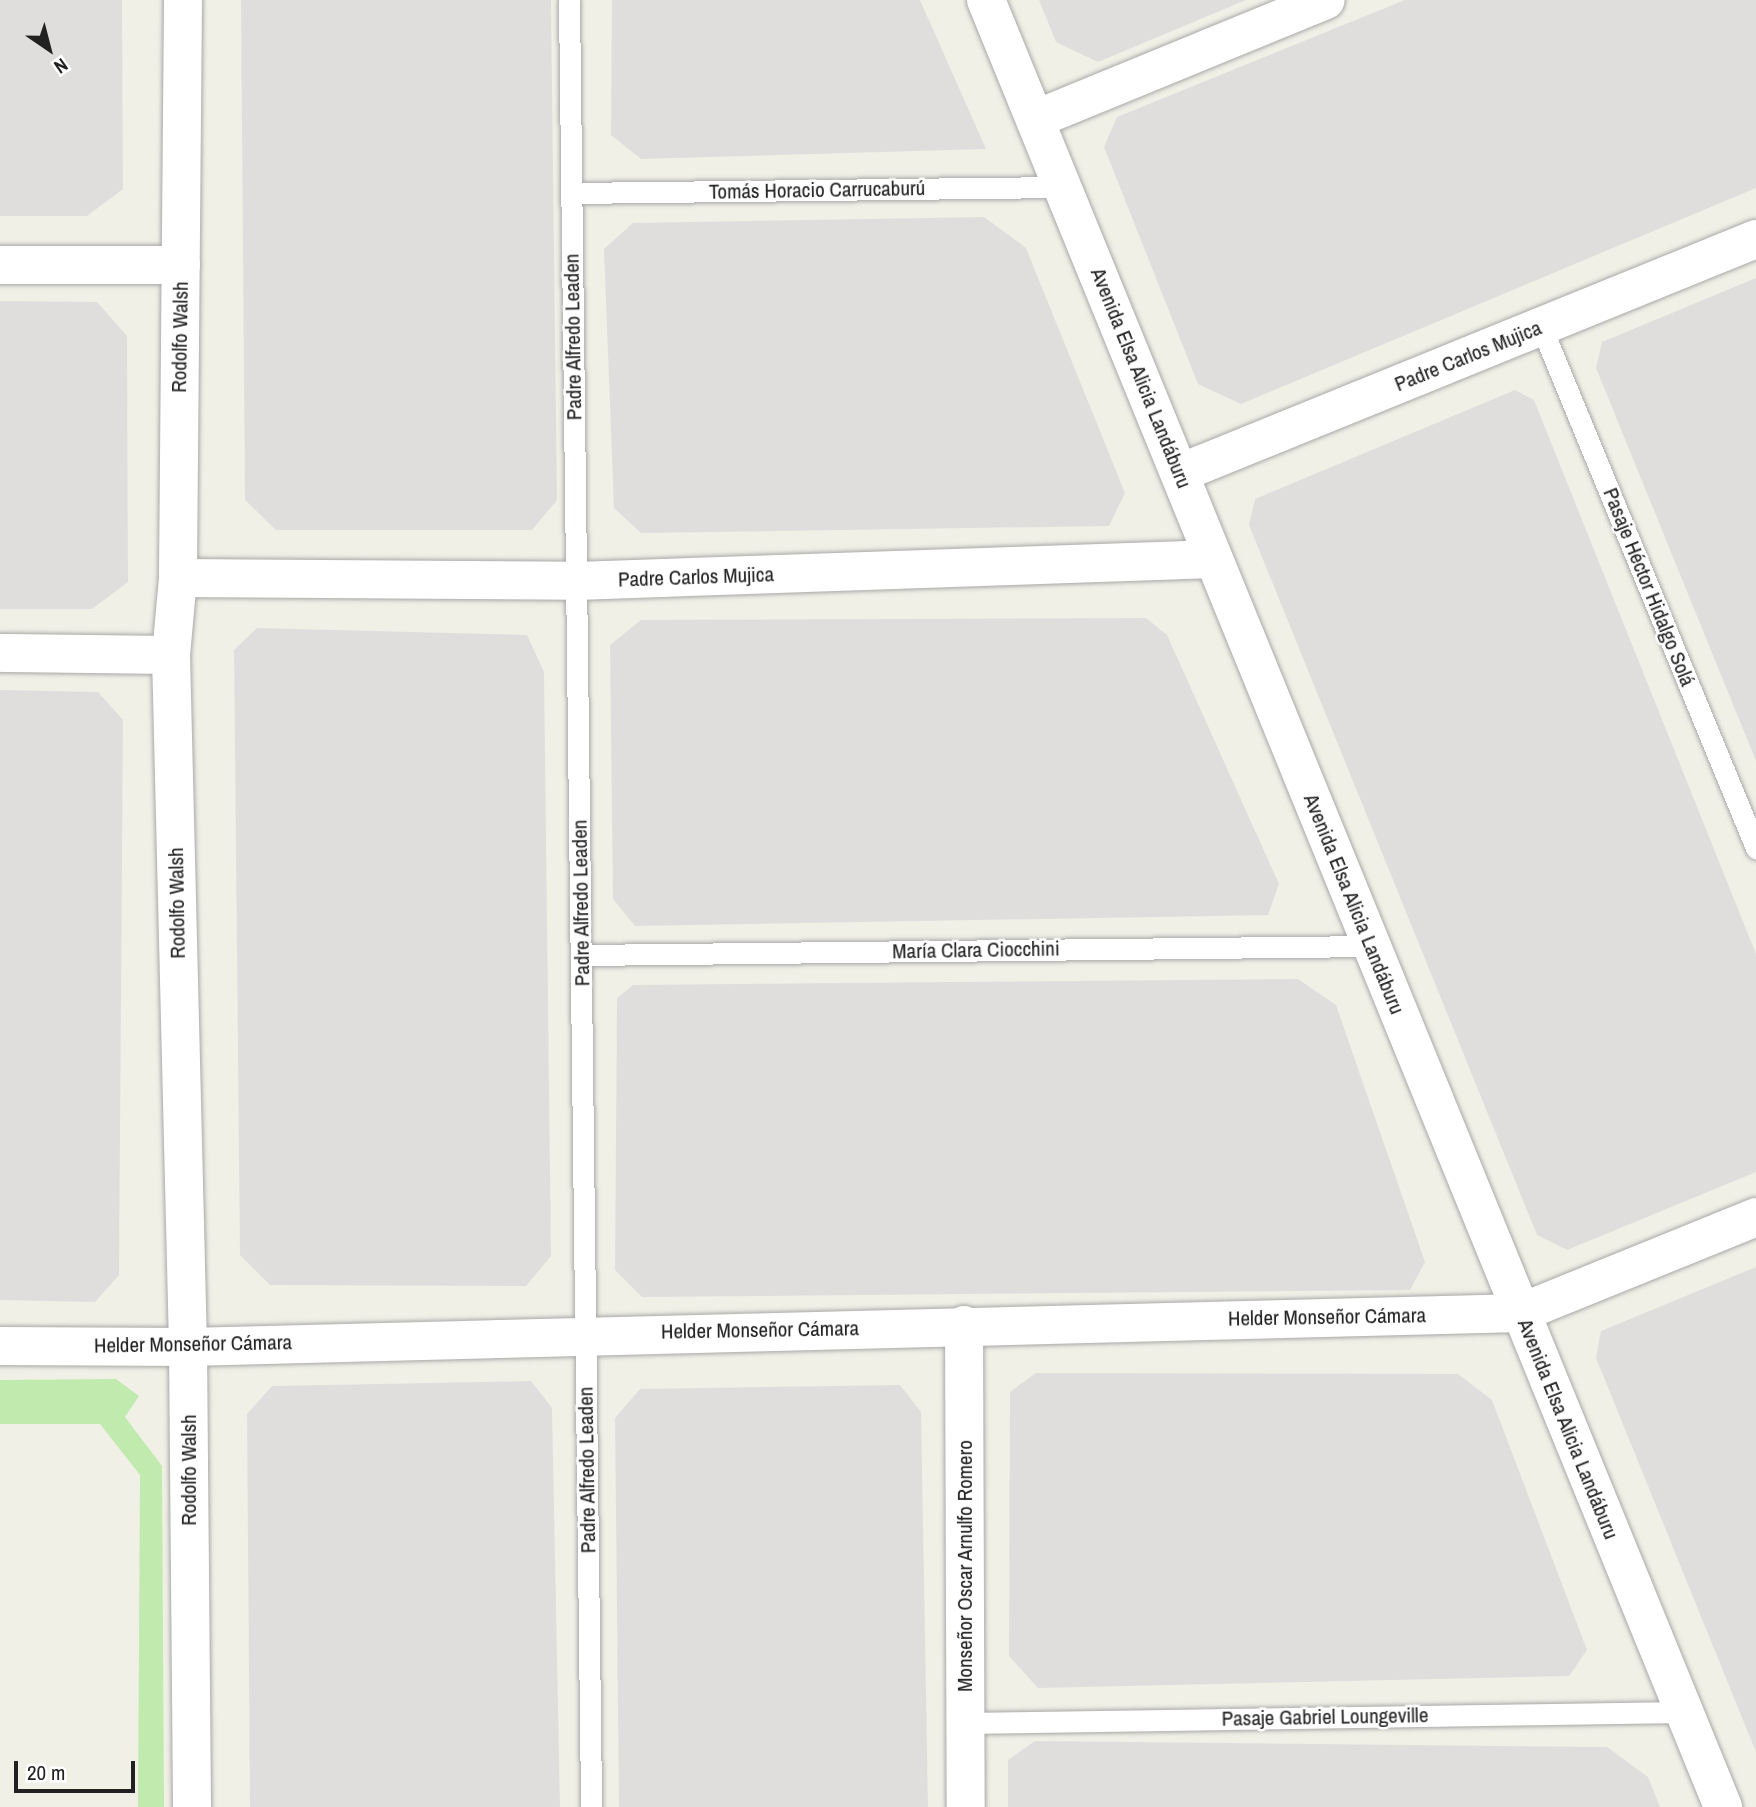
<!DOCTYPE html>
<meta charset="utf-8">
<style>
body{margin:0}
#map{position:relative;width:1756px;height:1807px;overflow:hidden;background:#f1f0e7;font-family:"Archivo Narrow",sans-serif}
div>[style]{position:absolute}
.residential>*{inset:0;background:#dfdedd}
.grass>*{inset:0;background:#c0eaae}
.roads{filter:drop-shadow(0 0 2px #a8a8a8) drop-shadow(0 0 2px #a8a8a8)}
.service>*{height:21px;margin:-10.5px;padding:0 10.5px;transform-origin:10.5px;border-radius:10.5px;background:#fff}
.minor>*{height:38px;margin:-19px;padding:0 19px;transform-origin:19px;border-radius:19px;background:#fff}
.tertiary>*{height:38px;margin:-19px;padding:0 19px;transform-origin:19px;border-radius:19px;background:#fff}
span{translate:-50% -50%;white-space:nowrap;text-align:center;line-height:1.15;-webkit-text-stroke:5px #fff;paint-order:stroke}
.street-label{font-size:21px;color:#212121}
.north{position:absolute;left:14px;top:14px;width:70px;height:70px;-webkit-text-stroke:5px #fff;paint-order:stroke;rotate:145deg;font-size:19px;font-weight:700;line-height:28px;text-align:center;color:#212121}
.north::after{content:'';display:block;margin:auto;width:24px;height:32px;background:#212121;clip-path:polygon(50% 0,100% 100%,50% 72%,0 100%)}
.scale{position:absolute;left:14px;top:1761px;width:121px;height:32px;box-sizing:border-box;border:4px solid #212121;border-top:0;padding-left:9px;font-size:21px;line-height:24px;white-space:nowrap;color:#212121;-webkit-text-stroke:5px #fff;paint-order:stroke}
</style>
<div id="map">
<div class="residential">
<div style="clip-path:polygon(0 0,122px 0,123px 189px,87px 216px,0 216px)"></div>
<div style="clip-path:polygon(241px 0,551px 0,557px 500px,532px 530px,276px 530px,245px 500px)"></div>
<div style="clip-path:polygon(612px 0,920px 0,986px 149px,641px 159px,611px 135px)"></div>
<div style="clip-path:polygon(1039px 0,1246px 0,1098px 62px,1056px 42px)"></div>
<div style="clip-path:polygon(1405px 0,1756px 0,1756px 188px,1241px 404px,1198px 384px,1104px 147px,1117px 117px)"></div>
<div style="clip-path:polygon(984px 217px,1026px 248px,1125px 493px,1109px 526px,641px 533px,614px 508px,604px 249px,633px 223px)"></div>
<div style="clip-path:polygon(1756px 278px,1756px 761px,1596px 368px,1602px 342px)"></div>
<div style="clip-path:polygon(0 301px,97px 302px,127px 336px,128px 582px,92px 609px,0 609px)"></div>
<div style="clip-path:polygon(1515px 390px,1534px 400px,1756px 954px,1756px 1172px,1567px 1250px,1537px 1235px,1249px 525px,1255px 499px)"></div>
<div style="clip-path:polygon(1146px 618px,1167px 635px,1279px 884px,1268px 915px,635px 926px,613px 899px,610px 645px,641px 620px)"></div>
<div style="clip-path:polygon(257px 628px,527px 635px,544px 672px,551px 1256px,526px 1286px,270px 1285px,240px 1255px,234px 650px)"></div>
<div style="clip-path:polygon(0 690px,98px 692px,123px 720px,119px 1275px,95px 1302px,0 1300px)"></div>
<div style="clip-path:polygon(1298px 979px,1336px 1005px,1425px 1262px,1410px 1290px,642px 1297px,615px 1270px,617px 998px,633px 985px)"></div>
<div style="clip-path:polygon(1756px 1267px,1756px 1752px,1596px 1358px,1601px 1331px)"></div>
<div style="clip-path:polygon(1036px 1373px,1458px 1374px,1492px 1400px,1587px 1650px,1569px 1676px,1038px 1688px,1009px 1656px,1010px 1392px)"></div>
<div style="clip-path:polygon(531px 1381px,552px 1408px,560px 1807px,250px 1807px,247px 1414px,272px 1386px)"></div>
<div style="clip-path:polygon(900px 1385px,921px 1412px,928px 1807px,619px 1807px,615px 1418px,640px 1389px)"></div>
<div style="clip-path:polygon(1035px 1741px,1607px 1747px,1648px 1777px,1660px 1807px,1008px 1807px,1008px 1760px)"></div>
</div>
<div class="grass">
<div style="clip-path:polygon(116px 1379px,139px 1396px,125px 1417px,162px 1466px,164px 1807px,138px 1807px,140px 1475px,100px 1424px,0 1424px,0 1380px)"></div>
</div>
<div class="roads">
<div class="service">
<div style="left:569px;top:0;width:1807px;rotate:89.3deg"></div>
<div style="left:571px;top:193px;width:492px;rotate:-0.7deg"></div>
<div style="left:1541px;top:326px;width:565px;rotate:67.61deg"></div>
<div style="left:581px;top:955px;width:790px;rotate:-0.65deg"></div>
<div style="left:965px;top:1723px;width:719px;rotate:-0.88deg"></div>
</div>
<div class="minor">
<div style="left:183px;top:0;width:578px;rotate:90.5deg"></div>
<div style="left:178px;top:578px;width:77px;rotate:95.2deg"></div>
<div style="left:171px;top:655px;width:692px;rotate:88.59deg"></div>
<div style="left:188px;top:1347px;width:460px;rotate:89.5deg"></div>
<div style="left:986px;top:0;width:1952px;rotate:67.81deg"></div>
<div style="left:1036px;top:119px;width:313px;rotate:-22.3deg"></div>
<div style="left:0;top:265px;width:181px"></div>
<div style="left:1180px;top:473px;width:622px;rotate:-22.11deg"></div>
<div style="left:178px;top:578px;width:398px;rotate:0.4deg"></div>
<div style="left:576px;top:581px;width:638px;rotate:-1.97deg"></div>
<div style="left:0;top:653px;width:171px;rotate:0.7deg"></div>
<div style="left:964px;top:1325px;width:482px;rotate:89.8deg"></div>
</div>
<div class="tertiary">
<div style="left:0;top:1346px;width:188px;rotate:0.3deg"></div>
<div style="left:188px;top:1347px;width:1332px;rotate:-1.46deg"></div>
<div style="left:1520px;top:1313px;width:255px;rotate:-22.1deg"></div>
</div>
</div>
<div class="street-label">
<span style="left:817px;top:190px;rotate:-1deg">Tomás Horacio Carrucaburú</span>
<span style="left:180px;top:337px;rotate:-89deg">Rodolfo Walsh</span>
<span style="left:573px;top:337px;rotate:-91deg">Padre Alfredo Leaden</span>
<span style="left:1468px;top:356px;rotate:-22deg">Padre Carlos Mujica</span>
<span style="left:1141px;top:378px;rotate:68deg">Avenida Elsa Alicia Landáburu</span>
<span style="left:696px;top:577px;rotate:-2deg">Padre Carlos Mujica</span>
<span style="left:1649px;top:587px;rotate:68deg">Pasaje Héctor Hidalgo Solá</span>
<span style="left:177px;top:903px;rotate:-91deg">Rodolfo Walsh</span>
<span style="left:581px;top:903px;rotate:-91deg">Padre Alfredo Leaden</span>
<span style="left:1354px;top:904px;rotate:68deg">Avenida Elsa Alicia Landáburu</span>
<span style="left:976px;top:950px;rotate:-1deg">María Clara Ciocchini</span>
<span style="left:1327px;top:1317px;rotate:-1deg">Helder Monseñor Cámara</span>
<span style="left:760px;top:1330px;rotate:-1deg">Helder Monseñor Cámara</span>
<span style="left:193px;top:1344px;rotate:-1deg">Helder Monseñor Cámara</span>
<span style="left:1568px;top:1429px;rotate:68deg">Avenida Elsa Alicia Landáburu</span>
<span style="left:189px;top:1470px;rotate:-90deg">Rodolfo Walsh</span>
<span style="left:587px;top:1470px;rotate:-91deg">Padre Alfredo Leaden</span>
<span style="left:965px;top:1566px;rotate:-90deg">Monseñor Oscar Arnulfo Romero</span>
<span style="left:1325px;top:1717px;rotate:-1deg">Pasaje Gabriel Loungeville</span>
</div>
<div class="north">N</div>
<div class="scale">20 m</div>
</div>
